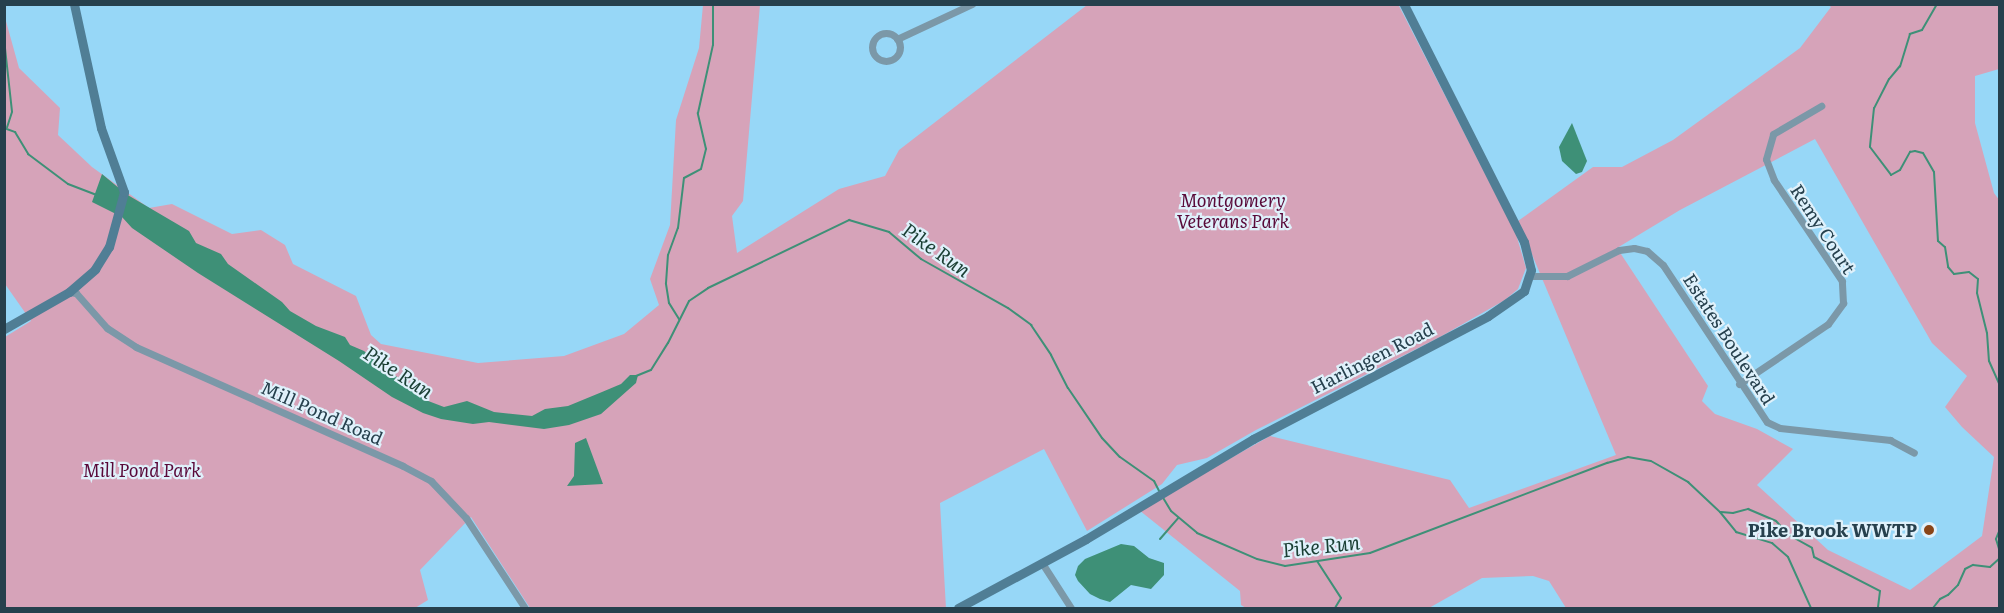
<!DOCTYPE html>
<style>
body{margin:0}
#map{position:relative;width:2004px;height:613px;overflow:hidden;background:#97d7f7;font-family:Literata,serif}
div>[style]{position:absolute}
.green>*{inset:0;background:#d6a3b9}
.water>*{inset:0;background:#3e9077}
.stream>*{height:2px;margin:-1px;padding:0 1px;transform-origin:1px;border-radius:1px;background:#3e9077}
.street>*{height:7px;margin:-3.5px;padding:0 3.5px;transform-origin:3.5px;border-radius:3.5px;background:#7b98a8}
.street>.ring{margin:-3.5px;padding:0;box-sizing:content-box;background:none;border:7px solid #7b98a8;border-radius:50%}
.secondary>*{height:9px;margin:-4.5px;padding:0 4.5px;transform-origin:4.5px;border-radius:4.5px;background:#507e95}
.dots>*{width:16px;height:16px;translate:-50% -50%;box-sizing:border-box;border:3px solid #dff1fb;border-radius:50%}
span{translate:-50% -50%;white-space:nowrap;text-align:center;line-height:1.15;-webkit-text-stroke:4.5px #dff1fb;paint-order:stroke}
.park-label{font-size:18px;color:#590939;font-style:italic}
.street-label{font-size:18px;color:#26404d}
.poi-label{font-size:18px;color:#26404d;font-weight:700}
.right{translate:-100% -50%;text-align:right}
.water-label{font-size:20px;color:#1a3f34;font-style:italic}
.frame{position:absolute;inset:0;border:6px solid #26404d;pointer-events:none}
</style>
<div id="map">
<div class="green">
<div style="clip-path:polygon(1398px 4px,1516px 234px,1526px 268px,1518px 289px,1505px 300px,1440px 337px,1256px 430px,1207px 458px,1177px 465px,1162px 484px,1087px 531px,1044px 449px,940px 503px,946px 608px,530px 608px,471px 517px,420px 570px,428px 600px,415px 608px,5px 608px,5px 337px,31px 321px,5px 284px,4px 14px,19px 68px,60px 108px,58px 135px,92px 167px,149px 208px,172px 204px,232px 234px,261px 230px,285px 245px,293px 264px,356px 296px,371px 335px,381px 344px,478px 363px,564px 356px,624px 334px,659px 305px,650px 279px,670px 225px,676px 120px,699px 48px,703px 5px,760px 5px,743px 201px,732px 216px,737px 253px,839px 189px,885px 176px,899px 150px,1087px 5px)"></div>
<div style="clip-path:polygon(evenodd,1828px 5px,1999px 5px,1999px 69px,1975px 76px,1975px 123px,1994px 193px,2000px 201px,1999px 608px,1566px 608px,1549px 581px,1533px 576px,1482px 578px,1429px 608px,1246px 608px,1241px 605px,1240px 591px,1139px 510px,1270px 436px,1450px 480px,1469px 508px,1616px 455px,1518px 221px,1593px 167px,1622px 167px,1673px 140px,1800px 48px,1831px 7px,1828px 5px,1815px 139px,1932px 343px,1967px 376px,1945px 407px,1962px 427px,1994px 457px,1982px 536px,1910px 590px,1828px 550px,1757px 485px,1793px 449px,1757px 429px,1715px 414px,1702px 401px,1708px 386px,1617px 248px,1680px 210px,1815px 139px)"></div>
</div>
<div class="water">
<div style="clip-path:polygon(1572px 123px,1587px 161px,1582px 172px,1576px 174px,1562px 161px,1559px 147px)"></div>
<div style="clip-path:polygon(102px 174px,126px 194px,189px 231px,196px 243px,221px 254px,228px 264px,282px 302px,290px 311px,316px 326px,345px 337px,350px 345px,364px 351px,389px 372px,414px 387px,423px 399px,444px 407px,467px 401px,494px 412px,532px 416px,545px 409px,568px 406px,602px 392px,621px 384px,630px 375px,638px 375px,636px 383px,601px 414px,569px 425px,544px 429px,489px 422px,473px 424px,441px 419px,423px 413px,392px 397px,339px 361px,198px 273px,132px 228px,122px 217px,92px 202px)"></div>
<div style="clip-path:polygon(586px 438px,603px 484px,567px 486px,574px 476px,575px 443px)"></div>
<div style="clip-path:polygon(1121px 544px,1134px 546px,1149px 558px,1164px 563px,1164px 575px,1151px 589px,1131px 585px,1110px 602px,1100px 599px,1090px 594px,1078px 581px,1075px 575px,1078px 566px,1085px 559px)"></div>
</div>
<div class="stream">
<div style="left:1937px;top:4px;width:30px;rotate:120deg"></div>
<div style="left:1922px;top:30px;width:13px;rotate:162deg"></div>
<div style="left:1910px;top:34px;width:34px;rotate:107deg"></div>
<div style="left:1900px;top:66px;width:17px;rotate:130deg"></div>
<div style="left:1889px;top:79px;width:33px;rotate:117deg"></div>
<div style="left:1874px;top:108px;width:39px;rotate:96deg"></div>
<div style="left:1870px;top:147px;width:35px;rotate:53deg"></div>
<div style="left:1891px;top:175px;width:10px;rotate:-29deg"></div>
<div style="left:1900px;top:170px;width:21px;rotate:-61deg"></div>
<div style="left:1910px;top:152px;width:5px;rotate:-11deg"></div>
<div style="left:1915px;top:151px;width:8px;rotate:14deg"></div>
<div style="left:1923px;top:153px;width:22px;rotate:60deg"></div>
<div style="left:1934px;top:172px;width:69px;rotate:86.7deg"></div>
<div style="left:1938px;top:241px;width:9px;rotate:41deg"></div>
<div style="left:1945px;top:247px;width:20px;rotate:81deg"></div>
<div style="left:1948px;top:267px;width:9px;rotate:49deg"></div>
<div style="left:1954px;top:274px;width:15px;rotate:-8deg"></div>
<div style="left:1969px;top:272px;width:11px;rotate:38deg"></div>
<div style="left:1978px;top:279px;width:14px;rotate:94deg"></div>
<div style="left:1977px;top:293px;width:41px;rotate:76deg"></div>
<div style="left:1987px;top:333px;width:28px;rotate:86deg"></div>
<div style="left:1989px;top:361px;width:27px;rotate:66deg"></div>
<div style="left:4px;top:39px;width:73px;rotate:83.7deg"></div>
<div style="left:12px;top:112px;width:16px;rotate:108deg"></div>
<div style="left:4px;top:128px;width:12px;rotate:20deg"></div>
<div style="left:15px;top:132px;width:26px;rotate:59deg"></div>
<div style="left:28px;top:154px;width:50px;rotate:36.9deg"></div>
<div style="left:68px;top:184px;width:30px;rotate:21deg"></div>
<div style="left:679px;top:319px;width:19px;rotate:-122deg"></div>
<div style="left:669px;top:303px;width:20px;rotate:-99deg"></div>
<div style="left:666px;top:283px;width:28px;rotate:-86deg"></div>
<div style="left:668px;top:255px;width:29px;rotate:-70deg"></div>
<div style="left:678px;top:228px;width:50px;rotate:-83.2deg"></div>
<div style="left:684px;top:178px;width:19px;rotate:-28deg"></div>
<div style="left:701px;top:169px;width:21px;rotate:-76deg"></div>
<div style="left:706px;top:149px;width:37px;rotate:-103deg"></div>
<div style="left:698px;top:113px;width:70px;rotate:-77.6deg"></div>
<div style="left:713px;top:45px;width:41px;rotate:-90deg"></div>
<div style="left:636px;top:376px;width:16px;rotate:-22deg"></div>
<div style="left:651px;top:370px;width:32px;rotate:-58deg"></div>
<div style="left:668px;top:343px;width:47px;rotate:-63.4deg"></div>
<div style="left:689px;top:301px;width:23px;rotate:-34deg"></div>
<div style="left:708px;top:288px;width:157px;rotate:-25.7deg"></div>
<div style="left:849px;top:220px;width:42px;rotate:16.7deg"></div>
<div style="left:889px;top:232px;width:42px;rotate:40.2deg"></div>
<div style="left:921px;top:259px;width:100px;rotate:29.4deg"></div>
<div style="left:1008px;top:308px;width:29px;rotate:36deg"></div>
<div style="left:1031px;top:325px;width:36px;rotate:56deg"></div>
<div style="left:1051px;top:355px;width:37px;rotate:63deg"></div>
<div style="left:1068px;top:388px;width:60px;rotate:55.8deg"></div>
<div style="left:1102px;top:438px;width:26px;rotate:47deg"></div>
<div style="left:1120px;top:457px;width:42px;rotate:35.2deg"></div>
<div style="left:1154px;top:481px;width:11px;rotate:63deg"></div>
<div style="left:1162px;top:496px;width:17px;rotate:59deg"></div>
<div style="left:1171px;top:511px;width:34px;rotate:40deg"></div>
<div style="left:1197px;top:533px;width:65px;rotate:23.4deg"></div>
<div style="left:1257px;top:559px;width:29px;rotate:14deg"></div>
<div style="left:1285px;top:566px;width:86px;rotate:-8.7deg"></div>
<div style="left:1370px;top:553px;width:254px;rotate:-20.8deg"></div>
<div style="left:1607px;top:463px;width:22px;rotate:-16deg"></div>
<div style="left:1628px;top:457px;width:23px;rotate:10deg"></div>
<div style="left:1651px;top:461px;width:43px;rotate:29.6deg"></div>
<div style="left:1688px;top:482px;width:44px;rotate:43.2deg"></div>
<div style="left:1720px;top:512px;width:26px;rotate:51deg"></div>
<div style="left:1736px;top:532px;width:38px;rotate:17deg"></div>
<div style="left:1772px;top:543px;width:21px;rotate:41deg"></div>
<div style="left:1788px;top:557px;width:56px;rotate:65.7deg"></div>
<div style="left:1721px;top:512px;width:12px;rotate:5deg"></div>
<div style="left:1733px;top:513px;width:16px;rotate:-15deg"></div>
<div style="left:1748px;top:509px;width:30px;rotate:23deg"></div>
<div style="left:1776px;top:521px;width:19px;rotate:47deg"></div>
<div style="left:1789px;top:535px;width:26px;rotate:29deg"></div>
<div style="left:1812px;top:548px;width:9px;rotate:77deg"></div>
<div style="left:1814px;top:557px;width:74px;rotate:27.3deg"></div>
<div style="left:1880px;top:591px;width:17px;rotate:97deg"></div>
<div style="left:2000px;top:529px;width:11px;rotate:112deg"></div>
<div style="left:1996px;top:539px;width:14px;rotate:73deg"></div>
<div style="left:1160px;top:539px;width:28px;rotate:-49deg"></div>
<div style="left:1317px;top:561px;width:44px;rotate:57deg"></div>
<div style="left:1341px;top:598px;width:12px;rotate:121deg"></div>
<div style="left:1933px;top:608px;width:11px;rotate:-52deg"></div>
<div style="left:1940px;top:599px;width:9px;rotate:-27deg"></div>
<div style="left:1948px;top:595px;width:14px;rotate:-45deg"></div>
<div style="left:1958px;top:585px;width:17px;rotate:-66deg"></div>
<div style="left:1965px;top:569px;width:9px;rotate:-27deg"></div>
<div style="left:1973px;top:565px;width:17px;rotate:7deg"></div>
<div style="left:1990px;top:567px;width:13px;rotate:-42deg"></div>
</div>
<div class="street">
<div class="ring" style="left:872px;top:33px;width:21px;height:21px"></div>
<div style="left:897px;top:39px;width:83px;rotate:-25deg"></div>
<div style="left:1531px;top:276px;width:36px"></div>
<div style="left:1567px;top:276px;width:58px;rotate:-26.6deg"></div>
<div style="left:1619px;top:250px;width:15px;rotate:-8deg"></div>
<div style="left:1634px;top:248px;width:13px;rotate:13deg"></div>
<div style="left:1647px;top:251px;width:21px;rotate:41deg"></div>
<div style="left:1663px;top:265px;width:188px;rotate:56.5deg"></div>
<div style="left:1767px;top:422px;width:14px;rotate:25deg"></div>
<div style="left:1780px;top:428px;width:111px;rotate:6.2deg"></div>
<div style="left:1890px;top:440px;width:27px;rotate:28deg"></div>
<div style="left:69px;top:292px;width:7px;rotate:8deg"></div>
<div style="left:76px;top:293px;width:47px;rotate:48.5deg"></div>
<div style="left:107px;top:328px;width:35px;rotate:33deg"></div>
<div style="left:136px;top:347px;width:292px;rotate:24deg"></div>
<div style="left:403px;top:466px;width:32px;rotate:28deg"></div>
<div style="left:431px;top:481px;width:51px;rotate:46.6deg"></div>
<div style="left:466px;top:518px;width:108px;rotate:56.8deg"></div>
<div style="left:1739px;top:384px;width:107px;rotate:-34deg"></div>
<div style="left:1828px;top:324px;width:26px;rotate:-54deg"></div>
<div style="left:1843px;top:303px;width:22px;rotate:-93deg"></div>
<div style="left:1842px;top:281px;width:122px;rotate:-124deg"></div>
<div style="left:1774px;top:180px;width:22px;rotate:-111deg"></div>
<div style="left:1766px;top:159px;width:26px;rotate:-74deg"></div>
<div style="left:1773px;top:134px;width:56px;rotate:-30.3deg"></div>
<div style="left:1042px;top:563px;width:54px;rotate:57.2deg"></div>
</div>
<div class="secondary">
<div style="left:4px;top:329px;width:75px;rotate:-29.6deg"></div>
<div style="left:69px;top:292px;width:35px;rotate:-41deg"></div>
<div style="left:95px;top:269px;width:26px;rotate:-58deg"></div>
<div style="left:109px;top:247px;width:57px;rotate:-74.7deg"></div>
<div style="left:124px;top:192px;width:68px;rotate:-109.8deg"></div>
<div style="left:101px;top:128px;width:127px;rotate:-102.3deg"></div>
<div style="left:958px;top:608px;width:145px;rotate:-28.3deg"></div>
<div style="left:1086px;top:539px;width:195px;rotate:-30.9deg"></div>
<div style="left:1253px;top:439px;width:265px;rotate:-27.6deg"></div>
<div style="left:1488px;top:316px;width:44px;rotate:-34.8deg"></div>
<div style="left:1524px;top:291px;width:22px;rotate:-72deg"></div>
<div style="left:1531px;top:270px;width:29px;rotate:-104deg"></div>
<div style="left:1524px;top:242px;width:267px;rotate:-116.8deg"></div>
</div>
<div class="dots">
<div style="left:1929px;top:530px;background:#894518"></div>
</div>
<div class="park-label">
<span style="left:1233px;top:211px">Montgomery<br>Veterans Park</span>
<span style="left:142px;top:470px">Mill Pond Park</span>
</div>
<div class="street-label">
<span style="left:1823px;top:229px;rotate:57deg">Remy Court</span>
<span style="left:1729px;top:339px;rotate:57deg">Estates Boulevard</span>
<span style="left:1372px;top:358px;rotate:-27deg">Harlingen Road</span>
<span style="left:322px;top:413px;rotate:24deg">Mill Pond Road</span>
</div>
<div class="poi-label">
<span class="right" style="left:1917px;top:530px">Pike Brook WWTP</span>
</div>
<div class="water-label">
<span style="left:937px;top:249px;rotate:35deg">Pike Run</span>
<span style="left:399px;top:371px;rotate:33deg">Pike Run</span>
<span style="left:1321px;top:545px;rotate:-6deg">Pike Run</span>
</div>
<div class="frame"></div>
</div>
